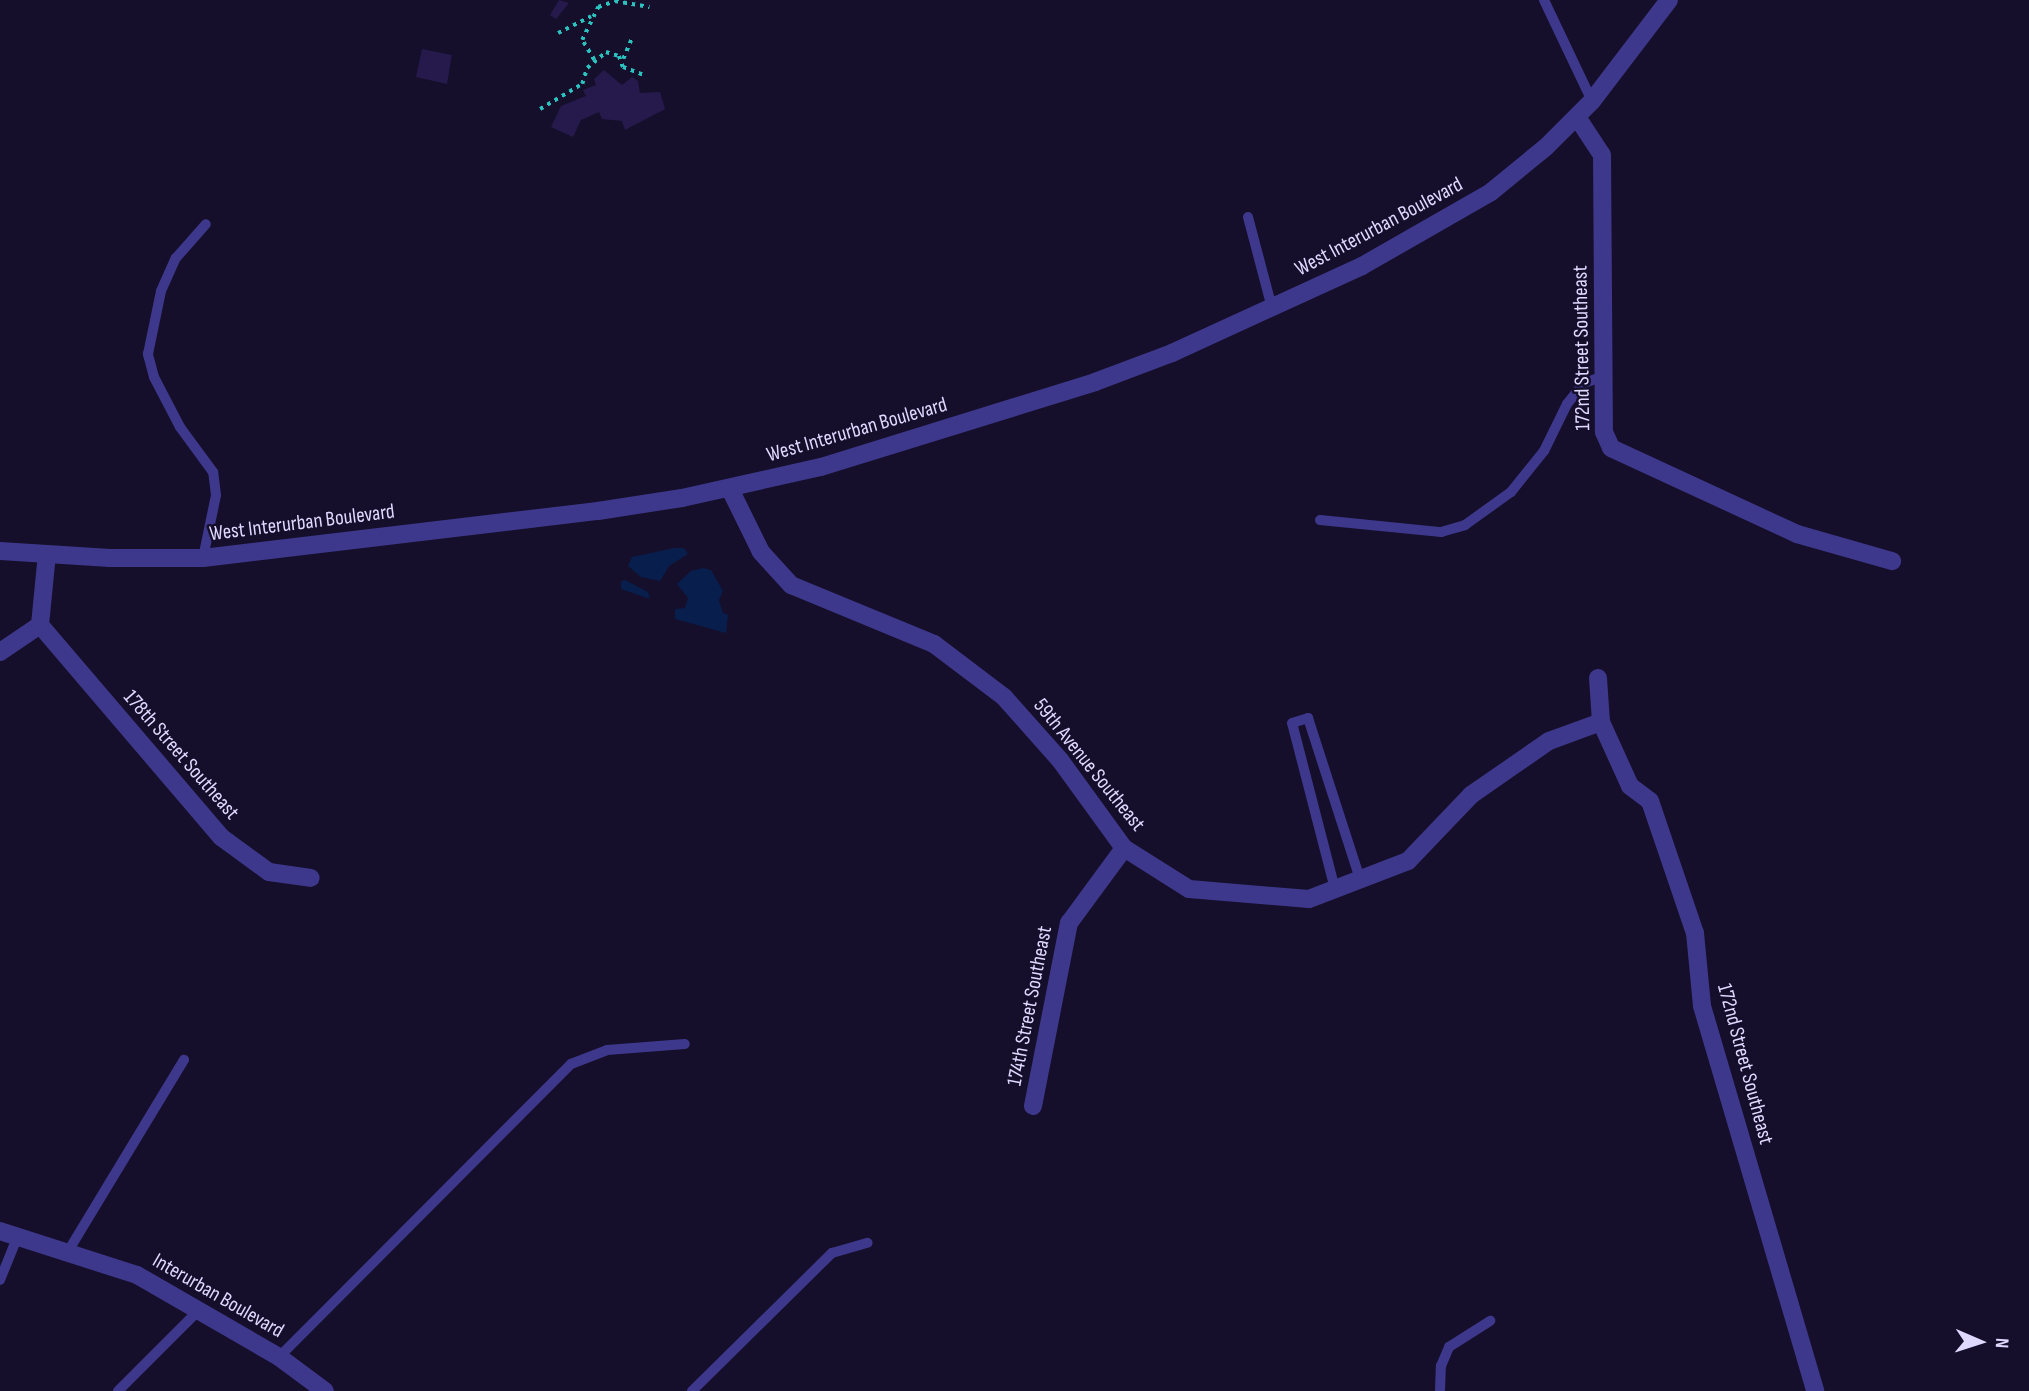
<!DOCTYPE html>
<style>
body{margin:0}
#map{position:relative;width:2029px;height:1391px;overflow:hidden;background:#150f2b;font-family:"Sofia Sans Condensed",sans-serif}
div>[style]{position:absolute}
.water>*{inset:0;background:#081e4c}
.building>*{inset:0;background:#261a4d}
.path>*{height:3.5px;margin-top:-1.75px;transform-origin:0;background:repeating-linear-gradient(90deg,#2ac3bf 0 3.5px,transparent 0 8.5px)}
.service>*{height:10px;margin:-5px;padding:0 5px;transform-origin:5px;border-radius:5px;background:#3e388c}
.minor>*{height:18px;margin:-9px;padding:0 9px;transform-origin:9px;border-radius:9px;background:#3e388c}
.tertiary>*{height:18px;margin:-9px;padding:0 9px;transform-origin:9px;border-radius:9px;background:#3e388c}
span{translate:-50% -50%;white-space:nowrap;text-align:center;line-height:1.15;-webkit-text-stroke:5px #150f2b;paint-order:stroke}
.street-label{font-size:21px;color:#dfd9ff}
.north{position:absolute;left:1945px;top:1307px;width:70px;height:70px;-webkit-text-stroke:5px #150f2b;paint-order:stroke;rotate:93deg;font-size:19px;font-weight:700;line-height:28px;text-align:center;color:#dfd9ff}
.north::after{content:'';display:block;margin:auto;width:24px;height:32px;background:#dfd9ff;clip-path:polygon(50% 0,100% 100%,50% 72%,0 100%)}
</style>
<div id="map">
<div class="water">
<div style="clip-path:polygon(674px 548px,684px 548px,688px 554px,669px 566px,660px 581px,641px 577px,628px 566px,632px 557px)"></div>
<div style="clip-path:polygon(703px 568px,711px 570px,723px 591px,719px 600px,723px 613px,728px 615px,726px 633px,675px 619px,675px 609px,685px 608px,688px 598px,677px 584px,691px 571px)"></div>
<div style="clip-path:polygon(625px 580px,648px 592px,650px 599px,621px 589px,621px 581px)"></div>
</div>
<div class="building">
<div style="clip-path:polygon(559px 0,569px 3px,556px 19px,550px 15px)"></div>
<div style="clip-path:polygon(422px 49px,452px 55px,447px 84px,416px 77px)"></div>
<div style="clip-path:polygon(604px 70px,622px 85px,632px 77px,638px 81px,640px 93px,660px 92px,665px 109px,625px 130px,622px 121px,602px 119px,599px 112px,581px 120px,573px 137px,551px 127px,561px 106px,586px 96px,583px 90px,596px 85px,594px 79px)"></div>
</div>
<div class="path">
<div style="left:558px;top:33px;width:37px;rotate:-27deg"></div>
<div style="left:623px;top:59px;width:21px;rotate:-67deg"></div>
<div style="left:594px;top:60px;width:23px;rotate:-121deg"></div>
<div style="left:582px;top:40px;width:37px;rotate:-64deg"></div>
<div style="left:598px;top:7px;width:18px;rotate:-19deg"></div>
<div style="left:615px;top:1px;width:35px;rotate:10deg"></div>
<div style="left:540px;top:109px;width:49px;rotate:-30.8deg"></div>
<div style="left:582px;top:84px;width:17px;rotate:-73deg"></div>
<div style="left:587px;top:68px;width:25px;rotate:-40deg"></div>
<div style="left:606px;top:52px;width:14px;rotate:17deg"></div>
<div style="left:619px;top:56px;width:12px;rotate:70deg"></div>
<div style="left:623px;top:67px;width:22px;rotate:21deg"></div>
</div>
<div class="service">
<div style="left:1544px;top:0;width:112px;rotate:64.6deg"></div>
<div style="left:1248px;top:217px;width:94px;rotate:75.2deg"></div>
<div style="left:1320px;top:520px;width:122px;rotate:5.7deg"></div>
<div style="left:1441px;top:532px;width:25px;rotate:-16deg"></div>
<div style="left:1465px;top:525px;width:57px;rotate:-35.7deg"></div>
<div style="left:1511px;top:492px;width:53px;rotate:-51.2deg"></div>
<div style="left:1544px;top:451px;width:52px;rotate:-63.9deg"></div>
<div style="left:1567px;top:404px;width:27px;rotate:-51deg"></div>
<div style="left:1584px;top:383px;width:21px;rotate:-19deg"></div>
<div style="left:203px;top:558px;width:64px;rotate:-78.3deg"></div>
<div style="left:216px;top:495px;width:23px;rotate:-97deg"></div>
<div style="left:213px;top:472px;width:56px;rotate:-126.3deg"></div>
<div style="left:180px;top:427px;width:56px;rotate:-117.5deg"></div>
<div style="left:154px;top:377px;width:24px;rotate:-105deg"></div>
<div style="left:148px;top:354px;width:64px;rotate:-78.3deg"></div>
<div style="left:161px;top:291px;width:36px;rotate:-66deg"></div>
<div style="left:176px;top:258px;width:45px;rotate:-48.6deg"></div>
<div style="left:1335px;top:889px;width:171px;rotate:-104.5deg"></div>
<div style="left:1292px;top:723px;width:17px;rotate:-17deg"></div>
<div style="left:1308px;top:718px;width:169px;rotate:72.1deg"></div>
<div style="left:67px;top:1253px;width:226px;rotate:-58.8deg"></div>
<div style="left:0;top:1280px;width:45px;rotate:-68deg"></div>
<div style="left:279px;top:1357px;width:414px;rotate:-45.1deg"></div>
<div style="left:571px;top:1064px;width:39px;rotate:-21deg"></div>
<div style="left:607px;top:1050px;width:78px;rotate:-4.4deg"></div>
<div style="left:118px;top:1391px;width:113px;rotate:-45deg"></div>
<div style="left:692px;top:1391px;width:197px;rotate:-44.6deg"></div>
<div style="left:832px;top:1253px;width:37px;rotate:-16deg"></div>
<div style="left:1440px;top:1391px;width:25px;rotate:-88deg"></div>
<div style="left:1441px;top:1366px;width:21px;rotate:-67deg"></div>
<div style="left:1449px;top:1347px;width:49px;rotate:-32.4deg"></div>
</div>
<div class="minor">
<div style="left:1577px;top:117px;width:45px;rotate:56.7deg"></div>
<div style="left:1602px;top:155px;width:277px;rotate:89.6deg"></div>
<div style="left:1604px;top:432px;width:17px;rotate:66deg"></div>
<div style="left:1611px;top:448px;width:205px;rotate:24.8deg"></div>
<div style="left:1797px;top:534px;width:99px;rotate:15.9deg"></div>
<div style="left:730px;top:489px;width:70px;rotate:63.8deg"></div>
<div style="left:761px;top:552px;width:45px;rotate:47.7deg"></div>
<div style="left:791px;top:585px;width:155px;rotate:22.4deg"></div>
<div style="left:934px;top:644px;width:88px;rotate:37.1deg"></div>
<div style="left:1004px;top:697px;width:84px;rotate:48.4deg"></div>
<div style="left:1060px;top:760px;width:109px;rotate:54deg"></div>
<div style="left:1124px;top:848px;width:77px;rotate:32.2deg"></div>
<div style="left:1189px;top:889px;width:120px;rotate:4.8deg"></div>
<div style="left:1309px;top:899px;width:106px;rotate:-21deg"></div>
<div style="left:1408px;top:861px;width:91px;rotate:-46.3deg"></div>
<div style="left:1471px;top:795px;width:95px;rotate:-34.7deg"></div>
<div style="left:1549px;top:741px;width:55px;rotate:-20.1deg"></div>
<div style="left:40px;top:625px;width:279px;rotate:49.5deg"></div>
<div style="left:221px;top:837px;width:59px;rotate:36.1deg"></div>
<div style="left:269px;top:872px;width:42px;rotate:8.1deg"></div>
<div style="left:0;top:652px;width:48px;rotate:-34deg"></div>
<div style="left:40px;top:625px;width:71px;rotate:-84.4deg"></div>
<div style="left:1598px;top:678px;width:44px;rotate:86.1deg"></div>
<div style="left:1601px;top:722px;width:70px;rotate:65.6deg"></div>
<div style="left:1630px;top:786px;width:25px;rotate:37deg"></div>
<div style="left:1650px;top:801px;width:139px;rotate:71.2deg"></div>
<div style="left:1695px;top:933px;width:73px;rotate:84.5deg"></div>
<div style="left:1702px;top:1006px;width:401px;rotate:73.6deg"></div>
<div style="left:1033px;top:1106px;width:187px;rotate:-78.9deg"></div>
<div style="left:1069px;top:923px;width:93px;rotate:-53.7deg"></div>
</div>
<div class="tertiary">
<div style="left:0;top:551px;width:110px;rotate:3.6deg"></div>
<div style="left:110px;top:558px;width:93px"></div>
<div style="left:203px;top:558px;width:398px;rotate:-6.8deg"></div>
<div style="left:598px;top:511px;width:85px;rotate:-8.8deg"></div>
<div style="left:682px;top:498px;width:142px;rotate:-12.6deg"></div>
<div style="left:821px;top:467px;width:287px;rotate:-17.2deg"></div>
<div style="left:1095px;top:382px;width:82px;rotate:-20.6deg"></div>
<div style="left:1172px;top:353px;width:209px;rotate:-24.6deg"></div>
<div style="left:1362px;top:266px;width:149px;rotate:-29.8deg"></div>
<div style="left:1491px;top:192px;width:71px;rotate:-39.3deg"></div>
<div style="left:1546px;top:147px;width:65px;rotate:-45deg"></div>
<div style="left:1592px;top:101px;width:127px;rotate:-52.7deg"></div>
<div style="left:0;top:1231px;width:144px;rotate:17.8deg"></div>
<div style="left:137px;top:1275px;width:164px;rotate:30deg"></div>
<div style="left:279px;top:1357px;width:57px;rotate:36.5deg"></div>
</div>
<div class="street-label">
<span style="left:1379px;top:227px;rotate:-28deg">West Interurban Boulevard</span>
<span style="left:1582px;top:348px;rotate:-91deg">172nd Street Southeast</span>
<span style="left:857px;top:430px;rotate:-16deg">West Interurban Boulevard</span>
<span style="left:302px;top:523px;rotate:-7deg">West Interurban Boulevard</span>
<span style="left:181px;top:755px;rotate:49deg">178th Street Southeast</span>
<span style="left:1089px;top:765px;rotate:51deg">59th Avenue Southeast</span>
<span style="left:1030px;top:1006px;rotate:-79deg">174th Street Southeast</span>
<span style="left:1745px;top:1064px;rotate:75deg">172nd Street Southeast</span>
<span style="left:218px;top:1296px;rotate:30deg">Interurban Boulevard</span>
</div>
<div class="north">N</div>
</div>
